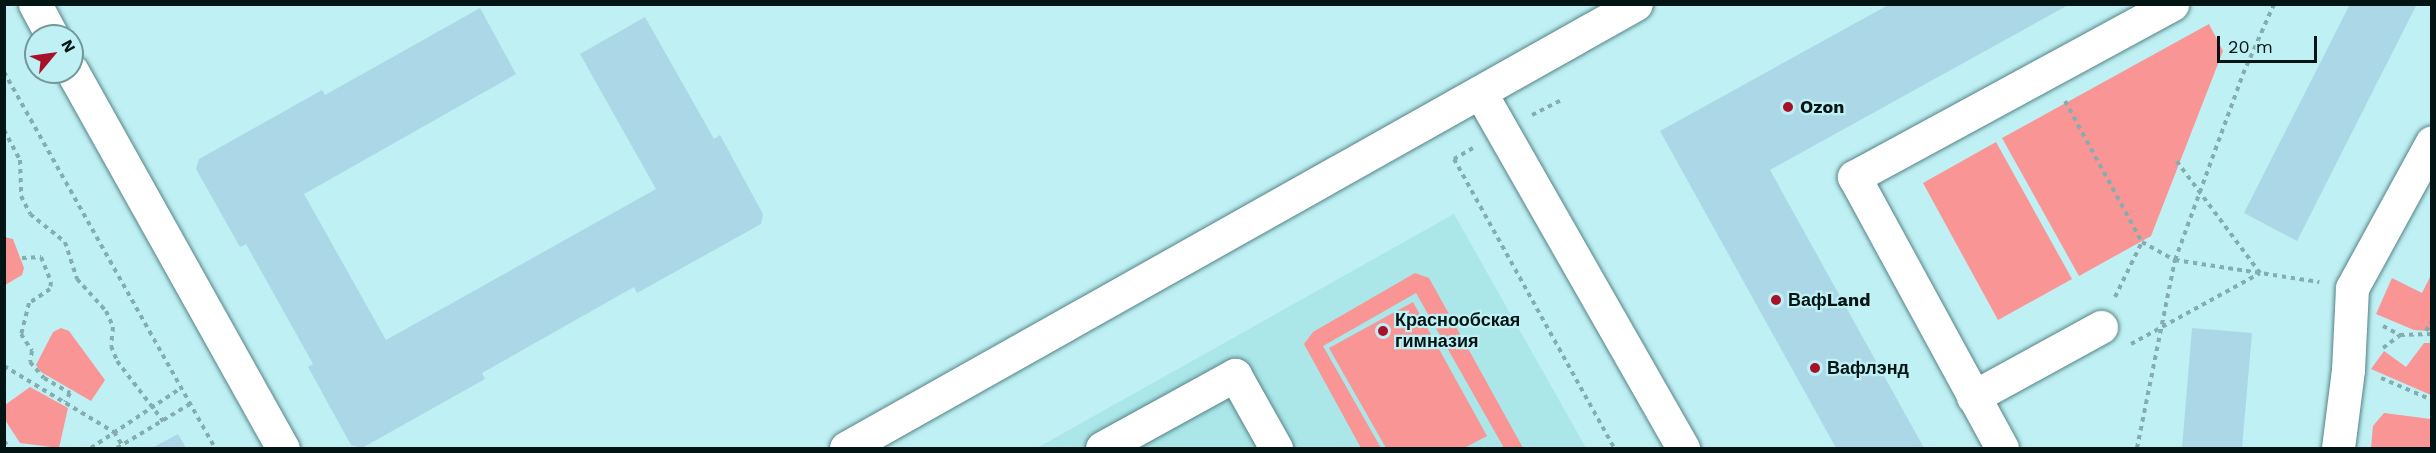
<!DOCTYPE html>
<meta charset="utf-8">
<style>
body{margin:0}
#map{position:relative;width:2436px;height:453px;overflow:hidden;background:#bff0f3;font-family:"Work Sans",sans-serif}
div>[style]{position:absolute}
.built>*{inset:0;background:#abe6e9}
.green>*{inset:0;background:#f99594}
.building>*{inset:0;background:#acd7e7}
.path>*{height:4px;margin-top:-2px;transform-origin:0;background:repeating-linear-gradient(90deg,#85acaf 0 4.5px,transparent 0 9px)}
.roads{filter:drop-shadow(0 0 2px #558386) drop-shadow(0 0 2px #558386)}
.minor>*{height:33px;margin:-16.5px;padding:0 16.5px;transform-origin:16.5px;border-radius:16.5px;background:#fff}
.dots>*{width:16px;height:16px;translate:-50% -50%;box-sizing:border-box;border:3px solid #bff0f3;border-radius:50%}
span{translate:-50% -50%;white-space:nowrap;text-align:center;line-height:1.15;-webkit-text-stroke:4.5px #bff0f3;paint-order:stroke}
.poi-label{font-size:18px;color:#031415;font-weight:700}
.left{translate:0 -50%;text-align:left}
.frame{position:absolute;inset:0;border:6px solid #031415;pointer-events:none}
.north{position:absolute;left:24px;top:24px;width:60px;height:60px;box-sizing:border-box;background:#bff0f3;border:2px solid #74989a;border-radius:50%;rotate:61deg;font-size:16px;font-weight:700;line-height:24px;text-align:center;color:#031415}
.north::after{content:'';display:block;margin:auto;width:21px;height:27px;background:#a8112a;clip-path:polygon(50% 0,100% 100%,50% 72%,0 100%)}
.scale{position:absolute;left:2217px;top:36px;width:100px;height:27px;box-sizing:border-box;border:3px solid #031415;border-top:0;padding-left:8px;font-size:18px;line-height:21px;white-space:nowrap;color:#031415;-webkit-text-stroke:4px #bff0f3;paint-order:stroke}
</style>
<div id="map">
<div class="built">
<div style="clip-path:polygon(1454px 214px,1586px 448px,1037px 448px)"></div>
</div>
<div class="green">
<div style="clip-path:polygon(2209px 24px,2223px 51px,2151px 236px,2079px 276px,2002px 138px)"></div>
<div style="clip-path:polygon(1996px 142px,2072px 279px,1998px 320px,1923px 183px)"></div>
<div style="clip-path:polygon(4px 237px,13px 239px,24px 268px,22px 275px,5px 285px)"></div>
<div style="clip-path:polygon(1415px 273px,1429px 278px,1523px 448px,1504px 448px,1416px 293px,1323px 346px,1381px 448px,1361px 448px,1304px 344px,1313px 332px)"></div>
<div style="clip-path:polygon(2431px 275px,2431px 331px,2414px 330px,2376px 314px,2392px 278px,2422px 293px)"></div>
<div style="clip-path:polygon(1413px 302px,1487px 436px,1464px 448px,1386px 448px,1329px 348px)"></div>
<div style="clip-path:polygon(61px 328px,69px 331px,105px 380px,91px 401px,41px 372px,36px 365px,53px 332px)"></div>
<div style="clip-path:polygon(2424px 343px,2431px 343px,2431px 395px,2371px 369px,2384px 351px,2406px 367px)"></div>
<div style="clip-path:polygon(30px 387px,68px 408px,59px 448px,20px 443px,5px 420px,5px 405px)"></div>
<div style="clip-path:polygon(2384px 413px,2431px 419px,2431px 448px,2371px 448px,2373px 426px)"></div>
</div>
<div class="building">
<div style="clip-path:polygon(1890px 4px,2070px 4px,1770px 170px,1924px 448px,1836px 448px,1660px 131px)"></div>
<div style="clip-path:polygon(2350px 4px,2417px 4px,2297px 241px,2244px 213px)"></div>
<div style="clip-path:polygon(480px 8px,516px 74px,304px 194px,386px 340px,656px 189px,580px 54px,645px 17px,714px 139px,720px 135px,763px 214px,761px 224px,637px 293px,634px 287px,482px 373px,485px 379px,362px 448px,351px 445px,308px 367px,313px 364px,246px 244px,240px 247px,196px 169px,199px 159px,322px 90px,325px 95px)"></div>
<div style="clip-path:polygon(2192px 328px,2252px 333px,2242px 448px,2182px 448px)"></div>
<div style="clip-path:polygon(178px 434px,186px 448px,152px 448px)"></div>
</div>
<div class="path">
<div style="left:4px;top:72px;width:431px;rotate:60.7deg"></div>
<div style="left:2065px;top:101px;width:161px;rotate:61.4deg"></div>
<div style="left:1532px;top:115px;width:33px;rotate:-27deg"></div>
<div style="left:4px;top:130px;width:34px;rotate:62deg"></div>
<div style="left:20px;top:160px;width:36px;rotate:88deg"></div>
<div style="left:21px;top:196px;width:20px;rotate:63deg"></div>
<div style="left:30px;top:214px;width:45px;rotate:38.7deg"></div>
<div style="left:65px;top:242px;width:39px;rotate:72deg"></div>
<div style="left:77px;top:279px;width:43px;rotate:47.8deg"></div>
<div style="left:106px;top:311px;width:17px;rotate:66deg"></div>
<div style="left:113px;top:327px;width:19px;rotate:96deg"></div>
<div style="left:111px;top:346px;width:16px;rotate:68deg"></div>
<div style="left:117px;top:361px;width:76px;rotate:52.5deg"></div>
<div style="left:1473px;top:148px;width:22px;rotate:150deg"></div>
<div style="left:1454px;top:159px;width:330px;rotate:61deg"></div>
<div style="left:22px;top:258px;width:19px;rotate:-3deg"></div>
<div style="left:41px;top:257px;width:27px;rotate:68deg"></div>
<div style="left:51px;top:282px;width:7px;rotate:98deg"></div>
<div style="left:50px;top:289px;width:25px;rotate:146deg"></div>
<div style="left:29px;top:303px;width:32px;rotate:104deg"></div>
<div style="left:21px;top:334px;width:20px;rotate:57deg"></div>
<div style="left:32px;top:351px;width:11px;rotate:100deg"></div>
<div style="left:30px;top:362px;width:21px;rotate:49deg"></div>
<div style="left:44px;top:378px;width:30px;rotate:30deg"></div>
<div style="left:70px;top:393px;width:10px;rotate:119deg"></div>
<div style="left:2115px;top:297px;width:61px;rotate:-63.9deg"></div>
<div style="left:2142px;top:242px;width:38px;rotate:29deg"></div>
<div style="left:2175px;top:260px;width:146px;rotate:8.7deg"></div>
<div style="left:2383px;top:326px;width:19px;rotate:28deg"></div>
<div style="left:2426px;top:331px;width:12px;rotate:-59deg"></div>
<div style="left:2131px;top:344px;width:147px;rotate:-28.8deg"></div>
<div style="left:2260px;top:273px;width:142px;rotate:-126.7deg"></div>
<div style="left:2383px;top:348px;width:21px;rotate:-37deg"></div>
<div style="left:2400px;top:335px;width:32px;rotate:-2deg"></div>
<div style="left:4px;top:366px;width:128px;rotate:31deg"></div>
<div style="left:114px;top:432px;width:15px;rotate:58deg"></div>
<div style="left:2381px;top:378px;width:56px;rotate:23.3deg"></div>
<div style="left:4px;top:441px;width:9px;rotate:54deg"></div>
<div style="left:91px;top:448px;width:108px;rotate:-33.7deg"></div>
<div style="left:117px;top:448px;width:85px;rotate:-31.1deg"></div>
<div style="left:2137px;top:448px;width:192px;rotate:-78.6deg"></div>
<div style="left:2175px;top:260px;width:198px;rotate:-69.9deg"></div>
<div style="left:2243px;top:74px;width:77px;rotate:-66.1deg"></div>
</div>
<div class="roads">
<div class="minor">
<div style="left:35px;top:4px;width:36px;rotate:62deg"></div>
<div style="left:72px;top:71px;width:432px;rotate:60.8deg"></div>
<div style="left:1480px;top:92px;width:410px;rotate:60.3deg"></div>
<div style="left:1973px;top:397px;width:146px;rotate:-28.7deg"></div>
<div style="left:846px;top:448px;width:906px;rotate:-29.34deg"></div>
<div style="left:1102px;top:448px;width:152px;rotate:-28.8deg"></div>
<div style="left:1235px;top:375px;width:84px;rotate:60.7deg"></div>
<div style="left:2002px;top:448px;width:309px;rotate:-118.6deg"></div>
<div style="left:1854px;top:177px;width:362px;rotate:-28.5deg"></div>
<div style="left:2338px;top:448px;width:79px;rotate:-82.7deg"></div>
<div style="left:2348px;top:370px;width:82px;rotate:-87.2deg"></div>
<div style="left:2352px;top:288px;width:166px;rotate:-61.3deg"></div>
</div>
</div>
<div class="dots">
<div style="left:1788px;top:107px;background:#a8112a"></div>
<div style="left:1776px;top:300px;background:#a8112a"></div>
<div style="left:1383px;top:331px;background:#a8112a"></div>
<div style="left:1815px;top:368px;background:#a8112a"></div>
</div>
<div class="poi-label">
<span class="left" style="left:1800px;top:107px">Ozon</span>
<span class="left" style="left:1788px;top:300px">ВафLand</span>
<span class="left" style="left:1395px;top:331px">Краснообская<br>гимназия</span>
<span class="left" style="left:1827px;top:368px">Вафлэнд</span>
</div>
<div class="frame"></div>
<div class="north">N</div>
<div class="scale">20 m</div>
</div>
